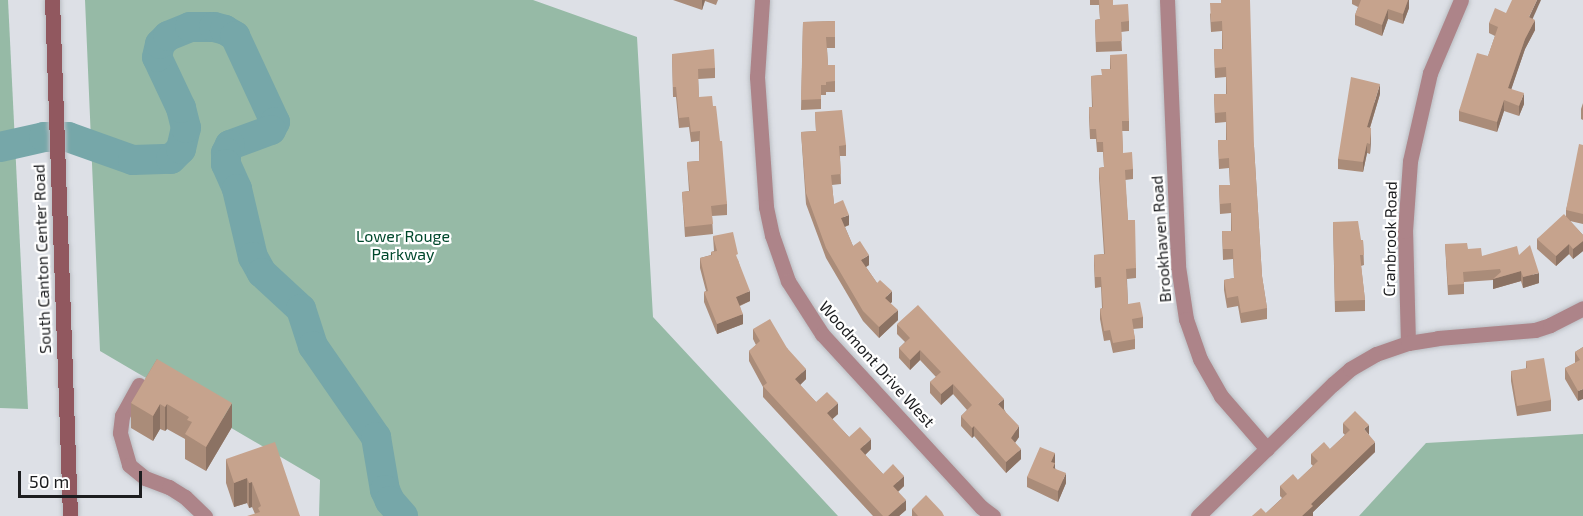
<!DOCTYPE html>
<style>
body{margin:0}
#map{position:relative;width:1583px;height:516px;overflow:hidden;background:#dde0e6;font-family:"Exo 2",sans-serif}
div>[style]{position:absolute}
.green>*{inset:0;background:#96baa6}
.river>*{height:30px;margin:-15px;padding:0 15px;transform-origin:15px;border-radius:15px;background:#76a7a9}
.roads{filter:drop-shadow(0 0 2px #babdc2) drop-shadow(0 0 2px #babdc2)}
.street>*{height:15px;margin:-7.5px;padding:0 7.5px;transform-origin:7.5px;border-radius:7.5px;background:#ad8489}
.secondary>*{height:15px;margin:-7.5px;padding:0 7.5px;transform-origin:7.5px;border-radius:7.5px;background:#91585f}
.wall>*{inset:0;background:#aa8c79}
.shaded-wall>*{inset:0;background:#8b7263}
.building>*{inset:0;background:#c6a38d}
span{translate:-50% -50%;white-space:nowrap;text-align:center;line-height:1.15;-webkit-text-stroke:4.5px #fff;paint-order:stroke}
.park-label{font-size:16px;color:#00482c}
.street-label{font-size:16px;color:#1c1d1f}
.scale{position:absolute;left:18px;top:471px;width:124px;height:27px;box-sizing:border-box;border:3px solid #1c1d1f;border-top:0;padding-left:8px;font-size:18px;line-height:21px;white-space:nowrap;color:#1c1d1f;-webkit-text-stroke:4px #fff;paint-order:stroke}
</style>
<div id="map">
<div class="green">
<div style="clip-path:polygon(0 0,8px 0,28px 409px,0 408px)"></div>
<div style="clip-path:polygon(85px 0,533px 0,637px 37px,653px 317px,838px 516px,319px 516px,320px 480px,100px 351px)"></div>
<div style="clip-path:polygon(1583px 434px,1583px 516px,1359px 516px,1426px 443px)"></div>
</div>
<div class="river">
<div style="left:0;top:147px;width:45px;rotate:-12.8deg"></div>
<div style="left:44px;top:137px;width:24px"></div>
<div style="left:68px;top:137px;width:69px;rotate:19.5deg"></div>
<div style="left:133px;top:160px;width:38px;rotate:-2deg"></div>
<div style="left:171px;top:159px;width:14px;rotate:-45deg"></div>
<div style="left:181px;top:149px;width:22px;rotate:-77deg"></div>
<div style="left:186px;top:128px;width:21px;rotate:-104deg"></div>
<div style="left:181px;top:108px;width:56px;rotate:-115.2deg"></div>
<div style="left:157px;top:57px;width:13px;rotate:-77deg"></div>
<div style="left:160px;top:44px;width:11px;rotate:-45deg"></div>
<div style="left:168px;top:36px;width:24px;rotate:-22deg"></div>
<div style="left:190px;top:27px;width:24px"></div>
<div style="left:214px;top:27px;width:11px;rotate:15deg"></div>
<div style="left:225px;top:30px;width:12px;rotate:31deg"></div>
<div style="left:235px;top:36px;width:95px;rotate:65.1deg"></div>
<div style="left:275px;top:122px;width:9px;rotate:117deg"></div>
<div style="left:271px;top:130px;width:44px;rotate:159.9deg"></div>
<div style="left:230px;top:145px;width:9px;rotate:117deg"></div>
<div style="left:226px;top:153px;width:11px;rotate:90deg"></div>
<div style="left:226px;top:164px;width:27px;rotate:66deg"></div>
<div style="left:237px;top:189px;width:70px;rotate:76.8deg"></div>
<div style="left:253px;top:257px;width:18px;rotate:61deg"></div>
<div style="left:262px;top:273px;width:53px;rotate:42.7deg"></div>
<div style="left:301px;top:309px;width:39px;rotate:72deg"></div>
<div style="left:313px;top:346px;width:111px;rotate:55.3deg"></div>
<div style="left:376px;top:437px;width:54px;rotate:80.4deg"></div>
<div style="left:385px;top:490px;width:12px;rotate:66deg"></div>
<div style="left:390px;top:501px;width:20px;rotate:49deg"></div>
</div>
<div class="roads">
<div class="street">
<div style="left:762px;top:0;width:77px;rotate:93.7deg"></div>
<div style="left:757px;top:77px;width:130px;rotate:86deg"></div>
<div style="left:766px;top:207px;width:29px;rotate:78deg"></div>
<div style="left:772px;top:235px;width:49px;rotate:70.8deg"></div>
<div style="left:788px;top:281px;width:63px;rotate:57.3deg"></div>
<div style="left:822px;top:334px;width:235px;rotate:47.4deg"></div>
<div style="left:981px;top:507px;width:15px;rotate:37deg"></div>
<div style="left:1167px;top:0;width:266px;rotate:87.6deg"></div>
<div style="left:1178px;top:266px;width:54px;rotate:81.4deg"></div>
<div style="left:1186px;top:319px;width:42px;rotate:70.7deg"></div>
<div style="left:1200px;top:359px;width:43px;rotate:60.4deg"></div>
<div style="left:1221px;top:396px;width:70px;rotate:49deg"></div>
<div style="left:1408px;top:343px;width:112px;rotate:-91.5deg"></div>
<div style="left:1405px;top:231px;width:70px;rotate:-85.9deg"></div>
<div style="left:1410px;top:161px;width:90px;rotate:-77.2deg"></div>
<div style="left:1430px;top:73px;width:79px;rotate:-67deg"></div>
<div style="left:139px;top:385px;width:35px;rotate:119deg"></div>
<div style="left:122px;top:416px;width:17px;rotate:97deg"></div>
<div style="left:120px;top:433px;width:33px;rotate:74deg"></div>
<div style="left:129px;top:465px;width:21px;rotate:39deg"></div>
<div style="left:145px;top:478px;width:26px;rotate:21deg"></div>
<div style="left:169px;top:487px;width:19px;rotate:32deg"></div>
<div style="left:185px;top:497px;width:28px;rotate:44deg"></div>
<div style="left:1198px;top:516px;width:189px;rotate:-44.4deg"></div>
<div style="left:1333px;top:384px;width:23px;rotate:-41deg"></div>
<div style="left:1350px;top:369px;width:30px;rotate:-30deg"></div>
<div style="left:1376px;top:354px;width:34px;rotate:-19deg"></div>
<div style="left:1408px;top:343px;width:30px;rotate:-9deg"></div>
<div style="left:1438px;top:338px;width:97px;rotate:-4.7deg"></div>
<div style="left:1535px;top:330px;width:16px;rotate:-18deg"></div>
<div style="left:1550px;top:325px;width:37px;rotate:-27deg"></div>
</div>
<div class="secondary">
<div style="left:52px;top:0;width:516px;rotate:88deg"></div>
</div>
</div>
<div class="wall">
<div style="clip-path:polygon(673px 0,718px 0,716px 5px,705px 1px,702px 10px)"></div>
<div style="clip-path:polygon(1090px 0,1113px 0,1113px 5px,1129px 21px,1129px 31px,1121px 32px,1122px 51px,1096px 52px,1095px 20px,1100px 19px,1099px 5px,1090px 5px)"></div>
<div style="clip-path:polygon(1352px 0,1409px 0,1409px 8px,1403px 24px,1388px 19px,1382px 36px,1355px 25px,1355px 15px,1358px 7px,1352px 4px)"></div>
<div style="clip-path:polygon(1221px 3px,1254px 146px,1262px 276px,1267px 308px,1267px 319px,1241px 323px,1238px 306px,1227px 308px,1224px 290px,1224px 280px,1234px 278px,1233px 259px,1223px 260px,1222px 231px,1231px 231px,1231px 213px,1220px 214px,1219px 185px,1230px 185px,1229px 168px,1219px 169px,1218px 140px,1226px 140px,1226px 122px,1215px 123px,1214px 94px,1226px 94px,1226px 77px,1215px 78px,1214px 49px,1222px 49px,1222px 31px,1211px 32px,1210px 14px)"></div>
<div style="clip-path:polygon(1506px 13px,1533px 19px,1535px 30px,1525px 49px,1511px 89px,1524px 104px,1519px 116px,1504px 111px,1497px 132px,1459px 121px,1459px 111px,1488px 56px,1495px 36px,1489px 33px,1489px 23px)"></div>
<div style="clip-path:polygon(835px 21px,835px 48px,827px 48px,828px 65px,835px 65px,835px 92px,826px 92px,826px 95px,821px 95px,821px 109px,801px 110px,803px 22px)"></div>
<div style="clip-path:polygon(672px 54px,715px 68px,715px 78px,698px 79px,699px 97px,727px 204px,727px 215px,712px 216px,713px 234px,685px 237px,682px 192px,689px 191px,687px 162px,699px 161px,699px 141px,691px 142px,689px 127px,679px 128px,676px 97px,673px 97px)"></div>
<div style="clip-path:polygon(1110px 55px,1129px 121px,1129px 131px,1122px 131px,1123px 153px,1133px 169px,1133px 179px,1125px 180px,1128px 220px,1136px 268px,1136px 278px,1127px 279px,1128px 304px,1143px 317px,1143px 328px,1133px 329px,1135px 339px,1135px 349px,1113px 353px,1110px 340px,1104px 341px,1100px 319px,1100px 309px,1102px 308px,1101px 287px,1095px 288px,1094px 265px,1094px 255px,1104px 254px,1099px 178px,1099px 168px,1104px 167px,1103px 152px,1097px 152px,1096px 139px,1090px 139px,1089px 117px,1089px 107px,1092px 107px,1091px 76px,1102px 75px,1110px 69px)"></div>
<div style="clip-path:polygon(1380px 94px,1370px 128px,1371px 138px,1370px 154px,1367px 153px,1363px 172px,1338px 169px,1338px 159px)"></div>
<div style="clip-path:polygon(1583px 103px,1583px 120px,1581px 119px,1581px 109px)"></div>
<div style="clip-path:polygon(815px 112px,846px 145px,846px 156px,840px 156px,841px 184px,832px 185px,834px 204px,849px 225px,845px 227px,853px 246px,869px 265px,866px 267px,877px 283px,892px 302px,890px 303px,898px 320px,879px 338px,863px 321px,826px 258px,806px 204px,801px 132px,816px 131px)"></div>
<div style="clip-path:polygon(1583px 145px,1583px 224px,1570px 221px,1583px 235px,1583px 251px,1573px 259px,1569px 254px,1556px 266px,1537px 249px,1537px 239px,1566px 216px,1566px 210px)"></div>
<div style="clip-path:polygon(1333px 222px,1361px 240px,1363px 240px,1364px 265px,1361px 266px,1365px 300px,1365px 311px,1335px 312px)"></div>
<div style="clip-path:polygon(713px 236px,738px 260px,750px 301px,740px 306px,743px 324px,717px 334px,704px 302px,704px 292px,706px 291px,700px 268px,700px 258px,711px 255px,711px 252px,714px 251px)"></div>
<div style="clip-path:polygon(1445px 244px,1468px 249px,1482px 256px,1519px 255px,1539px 283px,1523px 288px,1521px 281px,1493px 289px,1493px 280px,1464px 282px,1464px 294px,1448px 295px)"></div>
<div style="clip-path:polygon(897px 324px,1004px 409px,1019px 437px,1015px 443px,1021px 459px,1006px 473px,974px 436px,972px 438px,961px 426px,961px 416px,967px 410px,953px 394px,941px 405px,930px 393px,930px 382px,936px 377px,920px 360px,910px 370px,899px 358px,899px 348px,905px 342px,897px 334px)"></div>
<div style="clip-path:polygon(753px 329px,787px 348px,806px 379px,800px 385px,816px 402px,838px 414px,832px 419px,849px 437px,871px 449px,865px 455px,883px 474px,904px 486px,898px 492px,906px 510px,899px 516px,873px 516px,763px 397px,763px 387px,749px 361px,749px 351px,756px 345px,753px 339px)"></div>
<div style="clip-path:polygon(1583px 347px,1578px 401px,1565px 379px,1565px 368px,1575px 363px,1575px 352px)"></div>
<div style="clip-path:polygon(157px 359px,232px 427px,206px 471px,185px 459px,185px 439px,167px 429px,165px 431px,160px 429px,153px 441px,131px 428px,131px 403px)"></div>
<div style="clip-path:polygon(1526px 361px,1551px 400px,1551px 411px,1517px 416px,1511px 381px,1511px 371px,1526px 369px)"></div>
<div style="clip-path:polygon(1343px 423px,1369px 435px,1375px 452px,1313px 512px,1313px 516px,1252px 516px,1266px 513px,1282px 498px,1280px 496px,1280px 486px,1298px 480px,1313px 466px,1311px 464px,1311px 454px,1330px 449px,1345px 435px,1343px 433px)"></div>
<div style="clip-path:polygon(1055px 453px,1055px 468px,1066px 483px,1058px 502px,1027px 487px,1027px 477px)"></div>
<div style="clip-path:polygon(226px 459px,300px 516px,255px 514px,252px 507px,249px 508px,247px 503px,234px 507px,226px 483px)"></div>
<div style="clip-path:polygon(912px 509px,944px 516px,912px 516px)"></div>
</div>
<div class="shaded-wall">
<div style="clip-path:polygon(702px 0,705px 0,702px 10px)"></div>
<div style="clip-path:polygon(1408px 0,1409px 0,1409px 8px,1403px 24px,1403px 14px)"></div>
<div style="clip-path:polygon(1537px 0,1541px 0,1529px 27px,1529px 17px)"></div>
<div style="clip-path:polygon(1388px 9px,1388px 19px,1382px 36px,1382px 25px)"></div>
<div style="clip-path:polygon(1535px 20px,1535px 30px,1525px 49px,1508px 99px,1508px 88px,1525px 39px)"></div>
<div style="clip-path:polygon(1380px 84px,1380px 94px,1367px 137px,1367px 127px)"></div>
<div style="clip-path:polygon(1524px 93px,1524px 104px,1519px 116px,1519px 106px)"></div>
<div style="clip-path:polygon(1504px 100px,1504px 111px,1497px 132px,1497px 122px)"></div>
<div style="clip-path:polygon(1371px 128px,1371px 138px,1370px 154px,1370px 144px)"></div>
<div style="clip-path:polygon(1367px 143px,1367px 153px,1363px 172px,1363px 162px)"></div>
<div style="clip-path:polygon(849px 215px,849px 225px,841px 228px,841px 218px)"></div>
<div style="clip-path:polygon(1583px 241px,1583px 251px,1573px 259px,1573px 249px)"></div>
<div style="clip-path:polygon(1569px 244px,1569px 254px,1556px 266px,1556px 256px)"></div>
<div style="clip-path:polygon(869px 255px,869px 265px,861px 270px,861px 260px)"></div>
<div style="clip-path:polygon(1521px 271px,1521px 281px,1493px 289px,1493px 279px)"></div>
<div style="clip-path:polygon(1539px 273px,1539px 283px,1523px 288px,1523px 277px)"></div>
<div style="clip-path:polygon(750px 291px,750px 301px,736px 307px,736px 297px)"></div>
<div style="clip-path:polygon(892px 291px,892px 302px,885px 308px,885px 298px)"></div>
<div style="clip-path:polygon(898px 310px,898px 320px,879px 338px,879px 327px)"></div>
<div style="clip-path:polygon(743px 314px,743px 324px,717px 334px,717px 324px)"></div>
<div style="clip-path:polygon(920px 350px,920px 360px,910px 370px,910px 360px)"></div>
<div style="clip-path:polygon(806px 369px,806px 379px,795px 390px,795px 379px)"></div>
<div style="clip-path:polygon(953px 384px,953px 394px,941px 405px,941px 394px)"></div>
<div style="clip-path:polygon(1583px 389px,1583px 399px,1578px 401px,1578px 391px)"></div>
<div style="clip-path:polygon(1004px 399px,1004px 409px,998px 414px,998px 404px)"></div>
<div style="clip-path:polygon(232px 403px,232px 427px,206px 471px,206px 447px)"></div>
<div style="clip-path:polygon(838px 403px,838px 414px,827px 424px,827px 413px)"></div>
<div style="clip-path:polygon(160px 404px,160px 429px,153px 441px,153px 416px)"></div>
<div style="clip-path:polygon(167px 404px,167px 429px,165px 431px,165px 407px)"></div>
<div style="clip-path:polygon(1369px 425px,1369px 435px,1364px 429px)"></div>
<div style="clip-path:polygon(974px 426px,974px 436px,972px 438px,972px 428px)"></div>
<div style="clip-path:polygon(1019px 426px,1019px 437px,1011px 448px,1011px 438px)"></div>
<div style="clip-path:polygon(871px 439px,871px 449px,860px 460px,860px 449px)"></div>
<div style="clip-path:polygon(1375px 442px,1375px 452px,1313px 512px,1313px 516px,1302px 516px,1311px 504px)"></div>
<div style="clip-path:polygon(1021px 449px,1021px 459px,1006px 473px,1006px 462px)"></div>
<div style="clip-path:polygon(1055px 453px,1055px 473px,1051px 462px)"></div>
<div style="clip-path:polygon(1066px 473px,1066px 483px,1058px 502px,1058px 491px)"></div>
<div style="clip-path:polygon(904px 476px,904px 486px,893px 496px,893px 486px)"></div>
<div style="clip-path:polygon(247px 478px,247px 503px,234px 507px,234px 483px)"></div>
<div style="clip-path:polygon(252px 482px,252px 507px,249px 508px,249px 483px)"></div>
<div style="clip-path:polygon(906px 500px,906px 510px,899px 516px,888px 516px)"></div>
</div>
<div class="building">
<div style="clip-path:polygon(1099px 0,1113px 0,1113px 5px,1128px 4px,1129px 21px,1121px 22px,1122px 41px,1096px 42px,1095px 20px,1100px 19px)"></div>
<div style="clip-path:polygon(1221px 0,1250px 0,1254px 146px,1262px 276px,1267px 308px,1241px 313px,1238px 296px,1227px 298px,1224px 280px,1234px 278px,1233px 249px,1223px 249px,1222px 231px,1232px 231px,1231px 203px,1220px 204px,1219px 185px,1230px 185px,1229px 158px,1219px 159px,1218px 140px,1227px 140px,1226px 112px,1215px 113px,1214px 94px,1227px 94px,1226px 67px,1215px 68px,1214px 49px,1223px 49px,1222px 21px,1211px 22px,1210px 3px,1221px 3px)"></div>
<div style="clip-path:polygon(1361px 0,1408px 0,1403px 14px,1388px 9px,1382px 25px,1355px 15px)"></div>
<div style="clip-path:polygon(1512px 0,1537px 0,1529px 17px,1535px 20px,1525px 39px,1508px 88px,1524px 93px,1519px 106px,1504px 100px,1497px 122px,1459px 111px,1477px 53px,1488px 56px,1498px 27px,1489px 23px,1495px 8px,1506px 13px)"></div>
<div style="clip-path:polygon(835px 21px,835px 37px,826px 37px,828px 65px,835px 65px,835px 81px,826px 82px,826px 85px,821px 85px,821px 99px,801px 100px,803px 22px)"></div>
<div style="clip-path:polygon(714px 49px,715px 68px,698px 69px,699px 97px,712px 96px,713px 106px,716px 106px,720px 141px,722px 141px,727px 204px,711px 206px,713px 224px,685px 227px,682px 192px,690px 191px,687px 162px,699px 161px,700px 131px,691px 132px,689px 117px,679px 118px,676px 87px,673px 87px,672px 54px)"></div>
<div style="clip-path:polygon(1127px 54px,1129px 121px,1122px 121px,1123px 153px,1132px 152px,1133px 169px,1125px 170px,1128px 220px,1135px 220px,1136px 268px,1126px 269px,1128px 304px,1140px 302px,1143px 317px,1132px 319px,1135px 339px,1113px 343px,1110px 330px,1104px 331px,1100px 309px,1103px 308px,1101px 277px,1095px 277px,1094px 255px,1105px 254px,1099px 168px,1104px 167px,1103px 142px,1097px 142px,1096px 129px,1090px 129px,1089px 107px,1093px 107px,1091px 76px,1102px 75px,1101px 69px,1111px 69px,1110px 55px)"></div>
<div style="clip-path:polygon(1351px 77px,1380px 84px,1367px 127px,1371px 128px,1370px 144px,1367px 143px,1363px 162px,1338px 159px)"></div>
<div style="clip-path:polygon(842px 110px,846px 145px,839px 146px,841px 174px,831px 175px,834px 204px,843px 200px,849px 215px,841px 218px,853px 246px,860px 241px,869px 255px,861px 260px,877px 283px,880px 280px,892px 291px,885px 298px,898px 310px,879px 327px,863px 311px,826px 248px,806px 193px,801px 132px,816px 131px,815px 112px)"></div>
<div style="clip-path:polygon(1579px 144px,1583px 145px,1583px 214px,1566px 210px)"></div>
<div style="clip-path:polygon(1564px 214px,1583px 235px,1583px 241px,1573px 249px,1569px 244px,1556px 256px,1537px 239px)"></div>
<div style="clip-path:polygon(1358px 221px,1361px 240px,1363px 240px,1364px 255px,1360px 255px,1365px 300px,1335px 301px,1333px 222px)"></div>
<div style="clip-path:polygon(733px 232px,738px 254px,736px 255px,750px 291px,736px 297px,743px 314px,717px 324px,704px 292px,708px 291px,700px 258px,712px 255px,711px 252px,717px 251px,713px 236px)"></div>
<div style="clip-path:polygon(1467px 243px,1468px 249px,1481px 248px,1482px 256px,1517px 246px,1519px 255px,1530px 245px,1539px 273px,1523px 277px,1521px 271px,1493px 279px,1501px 272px,1500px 269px,1463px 272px,1464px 284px,1448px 285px,1445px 244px)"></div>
<div style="clip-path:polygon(918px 305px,1004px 399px,998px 404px,1019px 426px,1011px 438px,1021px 449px,1006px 462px,974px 426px,972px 428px,961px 416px,972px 405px,953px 384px,941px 394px,930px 382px,941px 372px,920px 350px,910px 360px,899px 348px,910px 338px,897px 324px)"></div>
<div style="clip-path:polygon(770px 319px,787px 348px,806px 369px,795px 379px,816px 402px,827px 392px,838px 403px,827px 413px,849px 437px,860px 427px,871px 439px,860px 449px,883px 474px,893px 464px,904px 476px,893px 486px,906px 500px,888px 516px,883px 516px,763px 386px,767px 383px,749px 351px,760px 341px,753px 329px)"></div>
<div style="clip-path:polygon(1583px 347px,1583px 389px,1578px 391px,1565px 368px,1580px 360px,1575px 352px)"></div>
<div style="clip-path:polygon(1544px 358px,1551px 400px,1517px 406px,1511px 371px,1527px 368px,1526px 361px)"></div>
<div style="clip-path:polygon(157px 359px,232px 403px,206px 447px,185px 434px,192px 422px,187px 420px,189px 417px,167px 404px,165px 407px,160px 404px,153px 416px,131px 403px)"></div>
<div style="clip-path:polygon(1355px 411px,1369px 425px,1364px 429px,1375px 442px,1311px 504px,1313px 506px,1302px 516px,1252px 516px,1261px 508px,1266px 513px,1287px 494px,1280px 486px,1293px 474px,1298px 480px,1318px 461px,1311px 454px,1324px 442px,1330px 449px,1350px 430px,1343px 423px)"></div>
<div style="clip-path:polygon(275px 442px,300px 516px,247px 516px,260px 512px,258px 508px,261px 506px,252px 482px,249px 483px,247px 478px,234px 483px,226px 459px)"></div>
<div style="clip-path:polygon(1040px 447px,1055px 453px,1051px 462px,1055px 463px,1053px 468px,1066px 473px,1058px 491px,1027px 477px)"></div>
<div style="clip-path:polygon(926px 495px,942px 512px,944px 516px,918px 516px,912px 509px)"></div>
</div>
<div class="park-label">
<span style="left:403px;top:245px">Lower Rouge<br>Parkway</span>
</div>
<div class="street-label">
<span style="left:1161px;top:239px;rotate:-94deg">Brookhaven Road</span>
<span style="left:1390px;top:239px;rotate:-89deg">Cranbrook Road</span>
<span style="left:42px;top:259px;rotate:-92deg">South Canton Center Road</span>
<span style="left:877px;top:364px;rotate:48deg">Woodmont Drive West</span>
</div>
<div class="scale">50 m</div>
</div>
